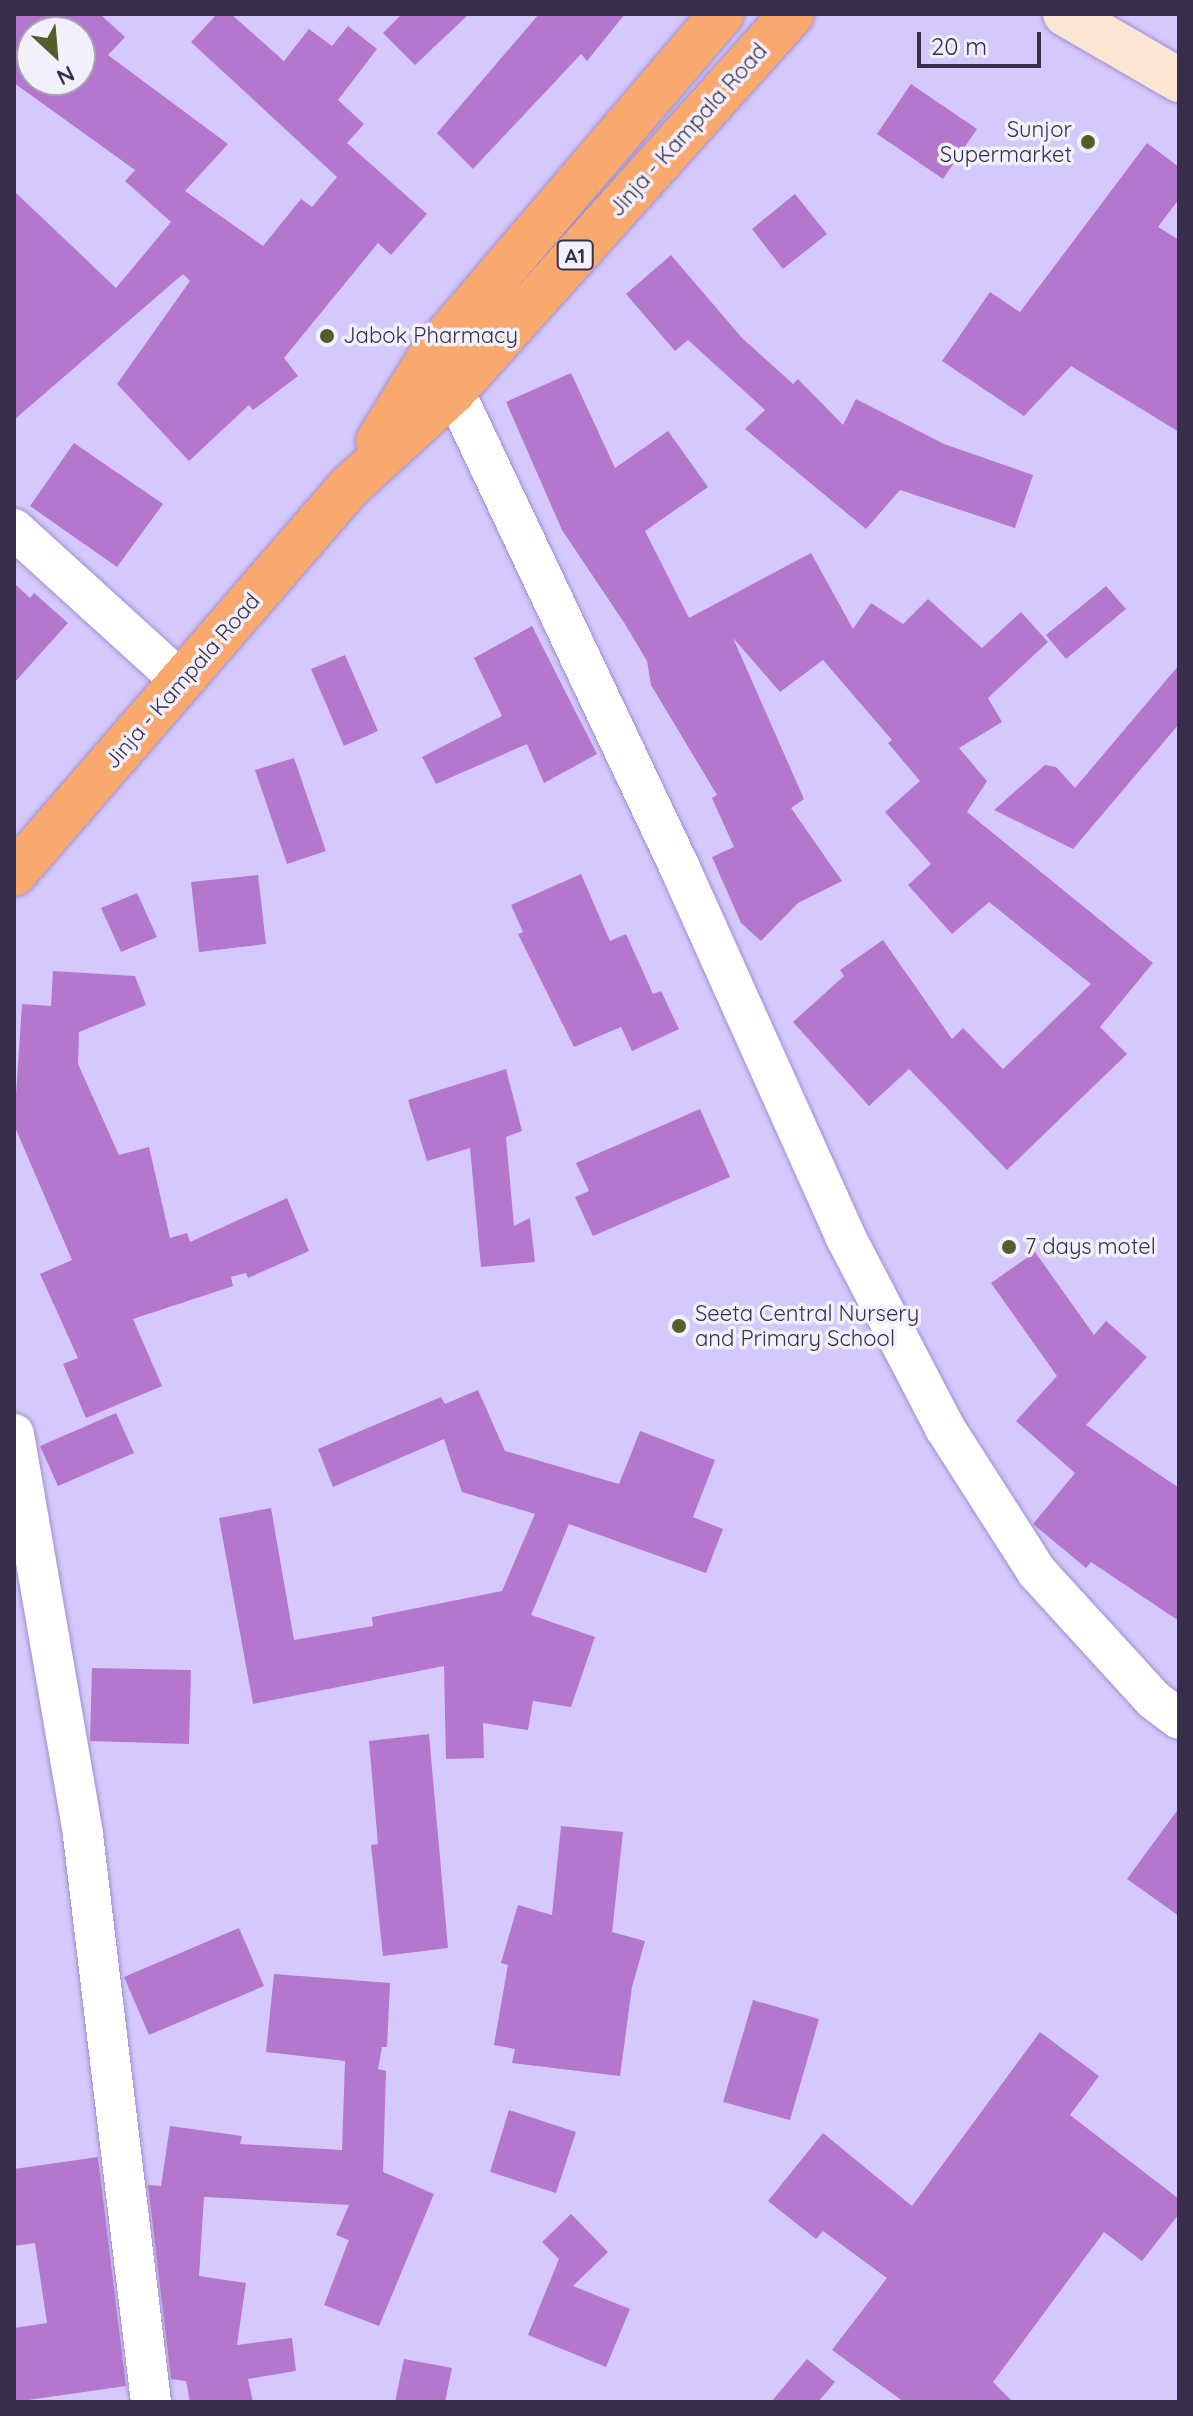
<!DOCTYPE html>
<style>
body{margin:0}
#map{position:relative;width:1193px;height:2416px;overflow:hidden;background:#d5c8fd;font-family:Quicksand,sans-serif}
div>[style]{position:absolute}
.building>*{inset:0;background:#b576cd}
.roads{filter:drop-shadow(0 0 2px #9f8ece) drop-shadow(0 0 2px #9f8ece)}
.street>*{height:40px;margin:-20px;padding:0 20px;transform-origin:20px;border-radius:20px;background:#fff}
.secondary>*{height:44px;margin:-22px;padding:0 22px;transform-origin:22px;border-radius:22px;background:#fde5d4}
.highway>*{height:44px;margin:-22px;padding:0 22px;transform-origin:22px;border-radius:22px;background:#f9a96e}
.dots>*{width:22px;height:22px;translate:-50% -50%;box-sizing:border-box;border:4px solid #f3f0fd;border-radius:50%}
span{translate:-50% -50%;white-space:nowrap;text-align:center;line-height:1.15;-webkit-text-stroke:7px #f3f0fd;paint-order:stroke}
.shield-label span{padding:2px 6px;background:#f3f0fd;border:2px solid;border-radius:6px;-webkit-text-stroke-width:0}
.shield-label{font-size:20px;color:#372f4a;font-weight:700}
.poi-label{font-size:22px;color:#372f4a}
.right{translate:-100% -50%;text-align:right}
.left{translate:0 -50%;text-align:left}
.street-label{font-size:22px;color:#372f4a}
.frame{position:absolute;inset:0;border:16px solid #372f4a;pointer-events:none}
.north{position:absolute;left:16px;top:16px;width:80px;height:80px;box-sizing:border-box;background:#f3f0fd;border:2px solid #a8a3b5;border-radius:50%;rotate:154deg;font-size:22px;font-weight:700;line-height:32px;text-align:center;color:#372f4a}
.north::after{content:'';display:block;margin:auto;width:28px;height:36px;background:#555d2b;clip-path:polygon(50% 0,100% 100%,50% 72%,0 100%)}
.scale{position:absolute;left:917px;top:32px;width:124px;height:36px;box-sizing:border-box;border:4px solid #372f4a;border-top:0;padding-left:10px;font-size:24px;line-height:28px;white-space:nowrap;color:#372f4a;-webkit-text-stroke:6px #f3f0fd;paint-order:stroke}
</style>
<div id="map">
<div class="building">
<div style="clip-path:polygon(evenodd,14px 14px,100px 14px,125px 37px,108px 55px,228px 144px,185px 191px,263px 246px,301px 199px,312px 207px,337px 177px,191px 42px,217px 14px,231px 14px,284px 61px,309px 29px,332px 46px,348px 26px,377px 49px,338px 100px,364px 124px,347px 143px,427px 214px,391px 255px,378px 243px,284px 358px,298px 376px,253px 410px,249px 405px,189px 461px,117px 384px,190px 281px,183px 274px,14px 420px,14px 191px,116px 288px,171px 222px,125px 181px,135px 170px,14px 83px,14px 14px,32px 32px,80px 32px,80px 80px,32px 80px,32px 32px)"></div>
<div style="clip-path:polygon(402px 14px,469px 14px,415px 65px,383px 33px)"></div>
<div style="clip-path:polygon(539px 14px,625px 14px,587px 61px,581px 54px,473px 169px,437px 133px)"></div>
<div style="clip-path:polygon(911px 84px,977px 129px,943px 179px,877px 134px)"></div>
<div style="clip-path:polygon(1147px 143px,1179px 167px,1179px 199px,1158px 227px,1179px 240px,1179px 432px,1071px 366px,1024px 416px,942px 361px,990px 292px,1020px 312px)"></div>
<div style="clip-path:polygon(795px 194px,827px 234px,783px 269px,752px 229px)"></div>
<div style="clip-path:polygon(671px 255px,742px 338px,793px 384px,798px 379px,843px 425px,856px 399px,944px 444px,1033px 475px,1015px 528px,900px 490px,866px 529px,745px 429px,765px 410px,688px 340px,675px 351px,626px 294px)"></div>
<div style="clip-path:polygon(571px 373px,615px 468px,668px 431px,708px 487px,645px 531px,689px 618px,811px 553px,853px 629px,871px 603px,903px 624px,928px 599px,982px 648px,1021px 612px,1048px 642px,988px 698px,1002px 722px,959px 748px,987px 781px,967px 812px,1153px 963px,1100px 1027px,1127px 1054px,1007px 1170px,909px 1069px,869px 1106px,793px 1022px,844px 976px,840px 970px,883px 940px,952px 1039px,963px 1028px,1003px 1069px,1091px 984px,989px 902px,952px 934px,908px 885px,931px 864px,885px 812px,920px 781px,888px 743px,892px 740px,823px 660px,780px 692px,733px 638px,804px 799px,791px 808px,842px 881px,798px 903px,761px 941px,741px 923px,712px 857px,734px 847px,712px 798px,717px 795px,651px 685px,647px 661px,625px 624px,562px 530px,506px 402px)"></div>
<div style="clip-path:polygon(74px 443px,163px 504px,117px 567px,30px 506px)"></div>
<div style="clip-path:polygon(14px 583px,30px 598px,34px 593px,68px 623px,14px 683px)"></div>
<div style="clip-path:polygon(1106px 586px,1126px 609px,1066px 659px,1046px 635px)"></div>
<div style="clip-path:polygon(532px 626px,597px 754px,544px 783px,527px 744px,436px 784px,422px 757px,502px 716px,474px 658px)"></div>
<div style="clip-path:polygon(345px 655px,378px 731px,344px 746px,311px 669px)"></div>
<div style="clip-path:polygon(1179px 665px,1179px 724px,1073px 849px,994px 810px,1045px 765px,1056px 767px,1075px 788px)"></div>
<div style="clip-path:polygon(294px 758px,326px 851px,287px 864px,255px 770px)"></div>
<div style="clip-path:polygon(581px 874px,610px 941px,626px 934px,653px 994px,661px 991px,679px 1029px,632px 1051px,621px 1027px,574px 1047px,518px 934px,523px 932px,511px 905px)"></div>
<div style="clip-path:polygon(258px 875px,266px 944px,199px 952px,191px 882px)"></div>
<div style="clip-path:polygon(137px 893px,157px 937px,121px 952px,101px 908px)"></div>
<div style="clip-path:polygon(53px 971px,135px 976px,146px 1005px,79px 1032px,78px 1064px,119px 1155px,149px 1147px,170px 1238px,187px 1233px,190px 1242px,287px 1198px,309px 1251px,248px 1278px,246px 1273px,231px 1277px,233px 1286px,133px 1319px,162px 1386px,86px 1418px,63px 1364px,78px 1358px,40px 1274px,72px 1260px,14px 1125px,22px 1004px,51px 1006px)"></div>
<div style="clip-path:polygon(506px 1069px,522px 1131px,506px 1137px,514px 1226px,530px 1218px,535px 1262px,481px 1267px,470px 1148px,427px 1161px,408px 1100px)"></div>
<div style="clip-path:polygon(700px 1109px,730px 1177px,593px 1236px,575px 1197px,589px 1191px,576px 1163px)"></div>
<div style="clip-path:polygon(1035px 1252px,1094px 1335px,1106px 1321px,1147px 1357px,1086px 1425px,1179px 1488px,1179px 1621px,1091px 1562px,1086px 1568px,1033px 1524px,1075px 1473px,1016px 1421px,1057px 1376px,991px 1283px)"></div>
<div style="clip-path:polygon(478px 1390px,505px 1451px,619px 1484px,640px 1431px,715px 1460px,693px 1517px,723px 1529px,706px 1573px,569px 1524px,531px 1615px,595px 1637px,571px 1707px,533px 1701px,528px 1730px,483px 1723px,484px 1758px,446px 1759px,444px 1666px,253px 1704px,219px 1518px,271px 1508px,294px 1640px,373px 1626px,372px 1617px,502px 1591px,535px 1514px,462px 1492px,444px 1439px,333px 1487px,318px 1449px,441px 1397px,445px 1404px)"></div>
<div style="clip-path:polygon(116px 1413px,134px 1453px,58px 1486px,40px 1446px)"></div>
<div style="clip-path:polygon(92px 1668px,191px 1670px,189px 1744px,90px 1741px)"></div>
<div style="clip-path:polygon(429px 1734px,448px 1948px,383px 1956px,371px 1845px,378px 1844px,369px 1741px)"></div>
<div style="clip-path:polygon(1179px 1808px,1179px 1916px,1127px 1879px)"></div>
<div style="clip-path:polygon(561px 1826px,623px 1832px,612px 1932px,645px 1941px,632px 1987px,620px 2076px,512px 2063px,515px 2049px,494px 2045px,508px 1965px,501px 1963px,518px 1905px,552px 1915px)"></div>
<div style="clip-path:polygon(239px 1928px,264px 1986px,149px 2035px,124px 1977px)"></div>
<div style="clip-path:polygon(274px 1974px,390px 1983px,387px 2047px,382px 2047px,378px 2069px,386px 2071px,383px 2172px,434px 2194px,379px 2326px,324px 2305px,349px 2240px,336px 2235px,349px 2205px,204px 2197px,199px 2276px,246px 2283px,237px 2345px,292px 2338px,296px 2371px,248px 2379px,253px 2402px,190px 2402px,186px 2381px,171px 2379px,148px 2185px,161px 2186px,170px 2126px,242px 2136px,240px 2144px,342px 2150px,345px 2061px,266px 2052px)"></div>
<div style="clip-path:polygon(753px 2000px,819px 2019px,790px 2120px,723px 2102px)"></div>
<div style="clip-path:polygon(1040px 2032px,1099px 2076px,1070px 2115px,1179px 2199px,1179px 2214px,1142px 2261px,1104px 2232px,993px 2382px,1013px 2402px,904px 2402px,832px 2350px,887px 2278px,823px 2231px,816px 2239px,768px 2201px,823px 2133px,912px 2206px)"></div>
<div style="clip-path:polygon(509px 2110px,576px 2132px,556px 2193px,490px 2172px)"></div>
<div style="clip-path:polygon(98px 2157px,126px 2386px,14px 2402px,14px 2328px,47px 2323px,35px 2243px,14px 2246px,14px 2169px)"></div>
<div style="clip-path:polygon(571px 2214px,608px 2252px,573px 2286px,630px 2309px,606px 2367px,528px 2335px,559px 2259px,542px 2242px)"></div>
<div style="clip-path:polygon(404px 2359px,452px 2368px,445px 2402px,395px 2402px)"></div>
<div style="clip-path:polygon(807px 2359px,835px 2382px,818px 2402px,771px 2402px)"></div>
</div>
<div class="roads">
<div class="street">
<div style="left:454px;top:391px;width:526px;rotate:64.65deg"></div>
<div style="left:679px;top:866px;width:406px;rotate:65.8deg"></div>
<div style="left:845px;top:1236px;width:216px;rotate:62.5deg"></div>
<div style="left:945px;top:1428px;width:171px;rotate:57.4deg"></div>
<div style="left:1037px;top:1572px;width:173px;rotate:47.6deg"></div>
<div style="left:1154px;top:1700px;width:31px;rotate:37deg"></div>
<div style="left:14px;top:529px;width:227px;rotate:42.3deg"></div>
<div style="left:14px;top:1434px;width:407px;rotate:80.2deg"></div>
<div style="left:83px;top:1835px;width:571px;rotate:83.16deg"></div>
</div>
<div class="secondary">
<div style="left:1065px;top:14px;width:132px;rotate:30.1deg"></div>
</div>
<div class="highway">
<div style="left:378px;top:441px;width:105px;rotate:-58.3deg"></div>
<div style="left:433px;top:352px;width:445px;rotate:-49.5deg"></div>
<div style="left:14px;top:874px;width:512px;rotate:-49.12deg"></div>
<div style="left:349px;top:487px;width:142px;rotate:-42.4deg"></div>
<div style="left:454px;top:391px;width:506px;rotate:-48.12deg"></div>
</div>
</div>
<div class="dots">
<div style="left:1088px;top:142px;background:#555d2b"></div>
<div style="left:327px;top:336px;background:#555d2b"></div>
<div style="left:1009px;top:1247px;background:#555d2b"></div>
<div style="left:679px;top:1326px;background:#555d2b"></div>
</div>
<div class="shield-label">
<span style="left:575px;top:255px">A1</span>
</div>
<div class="poi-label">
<span class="right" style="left:1072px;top:142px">Sunjor<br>Supermarket</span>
<span class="left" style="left:343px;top:336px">Jabok Pharmacy</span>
<span class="left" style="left:1025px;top:1247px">7 days motel</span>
<span class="left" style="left:695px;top:1326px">Seeta Central Nursery<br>and Primary School</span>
</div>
<div class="street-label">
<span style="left:688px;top:130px;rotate:-48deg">Jinja - Kampala Road</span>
<span style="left:182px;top:681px;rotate:-49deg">Jinja - Kampala Road</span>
</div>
<div class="frame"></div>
<div class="north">N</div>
<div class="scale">20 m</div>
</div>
